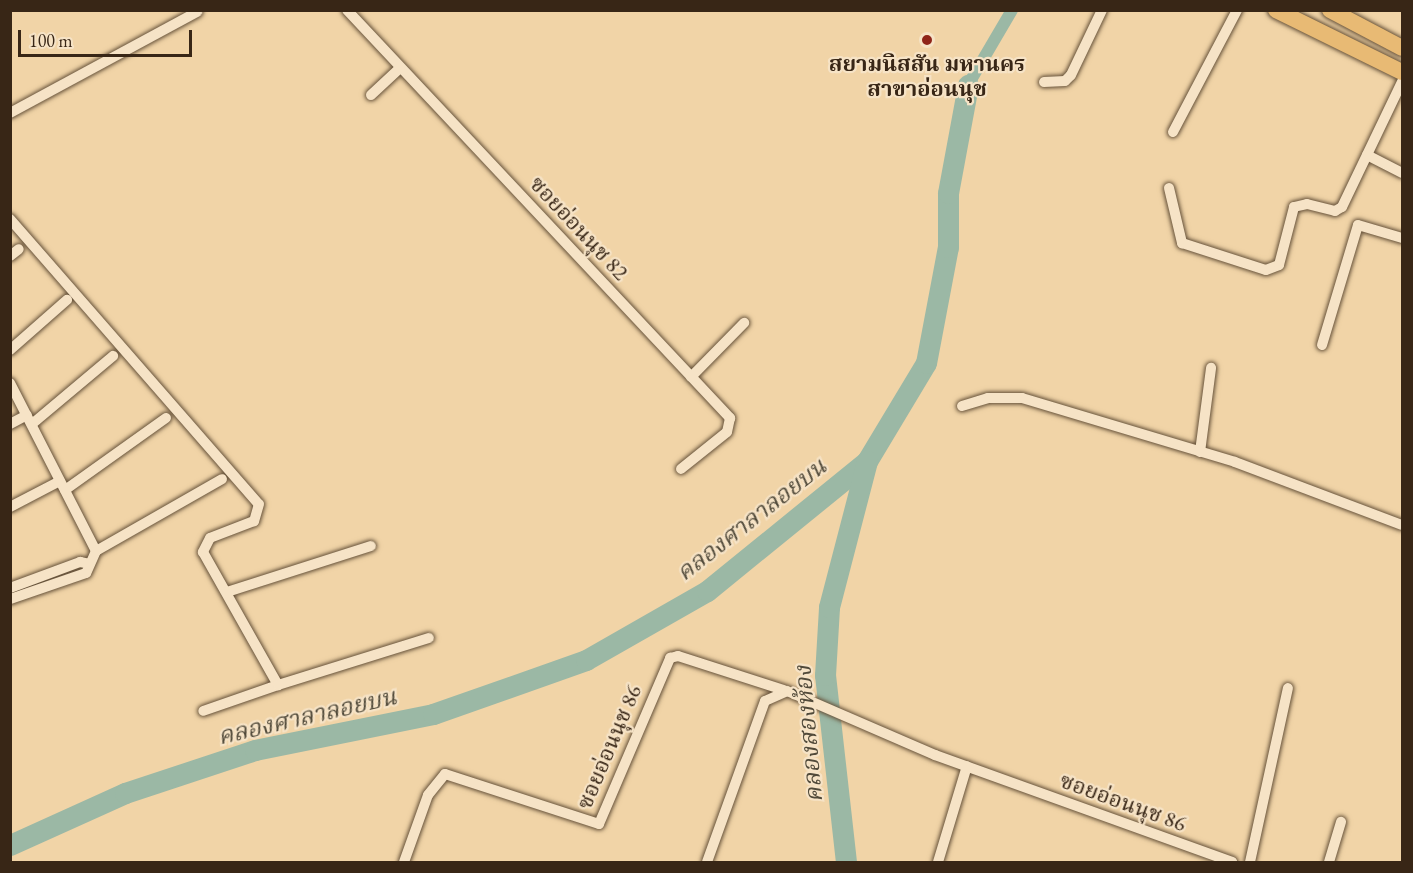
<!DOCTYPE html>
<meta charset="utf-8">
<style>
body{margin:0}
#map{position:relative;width:1413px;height:873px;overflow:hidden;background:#f1d4a7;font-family:"EB Garamond","Noto Serif Thai",serif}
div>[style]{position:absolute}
.canal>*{height:12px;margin:-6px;padding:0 6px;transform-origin:6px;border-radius:6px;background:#9bb8a5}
.river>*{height:21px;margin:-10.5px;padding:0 10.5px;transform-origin:10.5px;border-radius:10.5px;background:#9bb8a5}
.roads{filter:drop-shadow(0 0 2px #66523a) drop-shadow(0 0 2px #66523a)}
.street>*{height:10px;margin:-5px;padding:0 5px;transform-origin:5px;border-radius:5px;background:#f6e3c6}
.primary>*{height:16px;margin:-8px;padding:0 8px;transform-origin:8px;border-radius:8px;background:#e8ba74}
.dots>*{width:16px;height:16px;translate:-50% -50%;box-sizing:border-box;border:3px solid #f6e3c6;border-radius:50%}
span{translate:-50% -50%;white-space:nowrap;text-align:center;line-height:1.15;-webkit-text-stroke:4.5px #f6e3c6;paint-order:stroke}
.poi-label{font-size:22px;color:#382616;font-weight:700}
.street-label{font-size:22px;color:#382616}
.water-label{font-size:24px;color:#514a3a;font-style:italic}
.frame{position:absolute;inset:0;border:12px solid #382616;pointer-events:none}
.scale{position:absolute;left:18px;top:30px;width:174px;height:27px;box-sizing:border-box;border:3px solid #382616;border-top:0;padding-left:8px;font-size:18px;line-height:21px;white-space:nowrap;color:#382616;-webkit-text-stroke:4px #f6e3c6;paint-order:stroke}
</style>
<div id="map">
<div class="canal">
<div style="left:968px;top:85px;width:87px;rotate:-59.6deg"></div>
</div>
<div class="river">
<div style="left:10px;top:845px;width:126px;rotate:-24.3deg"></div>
<div style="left:125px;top:793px;width:137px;rotate:-18.3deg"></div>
<div style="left:255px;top:750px;width:182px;rotate:-11.4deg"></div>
<div style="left:433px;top:714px;width:162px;rotate:-19.4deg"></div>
<div style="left:586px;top:660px;width:139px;rotate:-29.7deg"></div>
<div style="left:707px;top:591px;width:206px;rotate:-39.1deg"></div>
<div style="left:867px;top:461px;width:114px;rotate:-59deg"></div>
<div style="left:926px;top:363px;width:118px;rotate:-79.3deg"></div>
<div style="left:948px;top:247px;width:54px;rotate:-90deg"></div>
<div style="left:948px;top:193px;width:110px;rotate:-79.5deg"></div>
<div style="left:846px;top:862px;width:188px;rotate:-96.4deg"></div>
<div style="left:825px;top:675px;width:68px;rotate:-86.6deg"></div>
<div style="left:829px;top:607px;width:151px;rotate:-75.4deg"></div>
</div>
<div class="roads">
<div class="street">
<div style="left:347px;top:10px;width:560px;rotate:46.81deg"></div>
<div style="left:730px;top:418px;width:14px;rotate:102deg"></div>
<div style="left:727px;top:432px;width:59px;rotate:141.2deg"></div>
<div style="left:1044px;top:82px;width:21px;rotate:-3deg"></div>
<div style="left:1065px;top:81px;width:8px;rotate:-45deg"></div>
<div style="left:1071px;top:75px;width:72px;rotate:-64.5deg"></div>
<div style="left:371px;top:95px;width:40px;rotate:-43deg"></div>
<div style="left:10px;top:113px;width:213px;rotate:-28.4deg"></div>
<div style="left:1173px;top:132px;width:138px;rotate:-62.3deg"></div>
<div style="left:1367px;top:155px;width:39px;rotate:27deg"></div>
<div style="left:1169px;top:188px;width:57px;rotate:76.7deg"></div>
<div style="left:1182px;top:243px;width:88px;rotate:17.8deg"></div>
<div style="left:1266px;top:270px;width:14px;rotate:-21deg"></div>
<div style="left:1279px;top:265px;width:60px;rotate:-75.5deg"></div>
<div style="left:1294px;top:207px;width:13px;rotate:-13deg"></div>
<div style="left:1307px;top:204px;width:29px;rotate:14deg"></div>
<div style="left:1335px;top:211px;width:8px;rotate:-30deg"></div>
<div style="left:1342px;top:207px;width:139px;rotate:-64.4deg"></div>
<div style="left:10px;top:219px;width:378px;rotate:48.9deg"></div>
<div style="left:259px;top:504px;width:18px;rotate:106deg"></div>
<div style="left:254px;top:521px;width:47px;rotate:158.9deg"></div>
<div style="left:210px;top:538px;width:16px;rotate:117deg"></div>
<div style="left:203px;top:552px;width:153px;rotate:60.6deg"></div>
<div style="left:278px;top:685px;width:79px;rotate:160.9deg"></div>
<div style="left:10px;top:256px;width:11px;rotate:-38deg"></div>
<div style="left:1322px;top:345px;width:125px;rotate:-73.3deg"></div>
<div style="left:1358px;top:225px;width:46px;rotate:16.5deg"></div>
<div style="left:10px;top:350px;width:76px;rotate:-41.3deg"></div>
<div style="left:691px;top:377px;width:76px;rotate:-45.5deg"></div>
<div style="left:10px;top:383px;width:189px;rotate:62.9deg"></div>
<div style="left:96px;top:551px;width:24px;rotate:114deg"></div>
<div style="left:86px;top:573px;width:80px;rotate:161.1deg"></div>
<div style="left:962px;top:406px;width:27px;rotate:-17deg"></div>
<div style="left:988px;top:398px;width:34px"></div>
<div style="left:1022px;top:398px;width:222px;rotate:16.7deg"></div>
<div style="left:1235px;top:462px;width:178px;rotate:20.7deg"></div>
<div style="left:10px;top:424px;width:19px;rotate:-28deg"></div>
<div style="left:32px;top:424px;width:106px;rotate:-40deg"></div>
<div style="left:1200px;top:452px;width:85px;rotate:-82.5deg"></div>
<div style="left:65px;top:490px;width:124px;rotate:-35.5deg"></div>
<div style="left:10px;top:507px;width:56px;rotate:-27.5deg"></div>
<div style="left:96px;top:551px;width:145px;rotate:-29.7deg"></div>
<div style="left:10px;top:588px;width:75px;rotate:-20.4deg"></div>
<div style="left:80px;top:562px;width:10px;rotate:11deg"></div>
<div style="left:227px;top:592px;width:151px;rotate:-17.7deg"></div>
<div style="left:278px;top:685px;width:158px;rotate:-17.3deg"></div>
<div style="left:404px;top:862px;width:71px;rotate:-70.3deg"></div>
<div style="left:428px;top:795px;width:27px;rotate:-51deg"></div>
<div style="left:445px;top:774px;width:162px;rotate:18deg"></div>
<div style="left:599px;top:824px;width:181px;rotate:-66.8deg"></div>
<div style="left:670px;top:658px;width:8px;rotate:-14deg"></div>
<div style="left:678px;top:656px;width:111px;rotate:17.8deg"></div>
<div style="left:707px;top:862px;width:171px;rotate:-70.2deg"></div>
<div style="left:765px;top:701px;width:24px;rotate:-24deg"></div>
<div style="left:787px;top:691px;width:161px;rotate:23.4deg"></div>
<div style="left:935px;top:755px;width:316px;rotate:19.8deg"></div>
<div style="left:938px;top:862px;width:100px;rotate:-73.2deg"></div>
<div style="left:1250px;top:862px;width:178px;rotate:-77.7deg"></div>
<div style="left:1329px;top:862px;width:42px;rotate:-73.3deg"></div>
</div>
<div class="primary">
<div style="left:1276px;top:10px;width:140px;rotate:26.2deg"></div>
<div style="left:1330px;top:10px;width:81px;rotate:27.8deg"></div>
</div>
</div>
<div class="dots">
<div style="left:927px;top:40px;background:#8f2418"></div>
</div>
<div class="poi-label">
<span style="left:927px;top:76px">สยามนิสสัน มหานคร<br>สาขาอ่อนนุช</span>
</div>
<div class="street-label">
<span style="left:579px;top:228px;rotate:47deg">ซอยอ่อนนุช 82</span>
<span style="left:609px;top:747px;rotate:-67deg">ซอยอ่อนนุช 86</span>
<span style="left:1123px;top:802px;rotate:20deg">ซอยอ่อนนุช 86</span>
</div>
<div class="water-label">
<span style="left:751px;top:519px;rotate:-38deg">คลองศาลาลอยบน</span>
<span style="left:307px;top:716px;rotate:-13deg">คลองศาลาลอยบน</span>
<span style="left:808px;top:734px;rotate:-95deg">คลองสองห้อง</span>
</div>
<div class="frame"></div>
<div class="scale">100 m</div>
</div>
